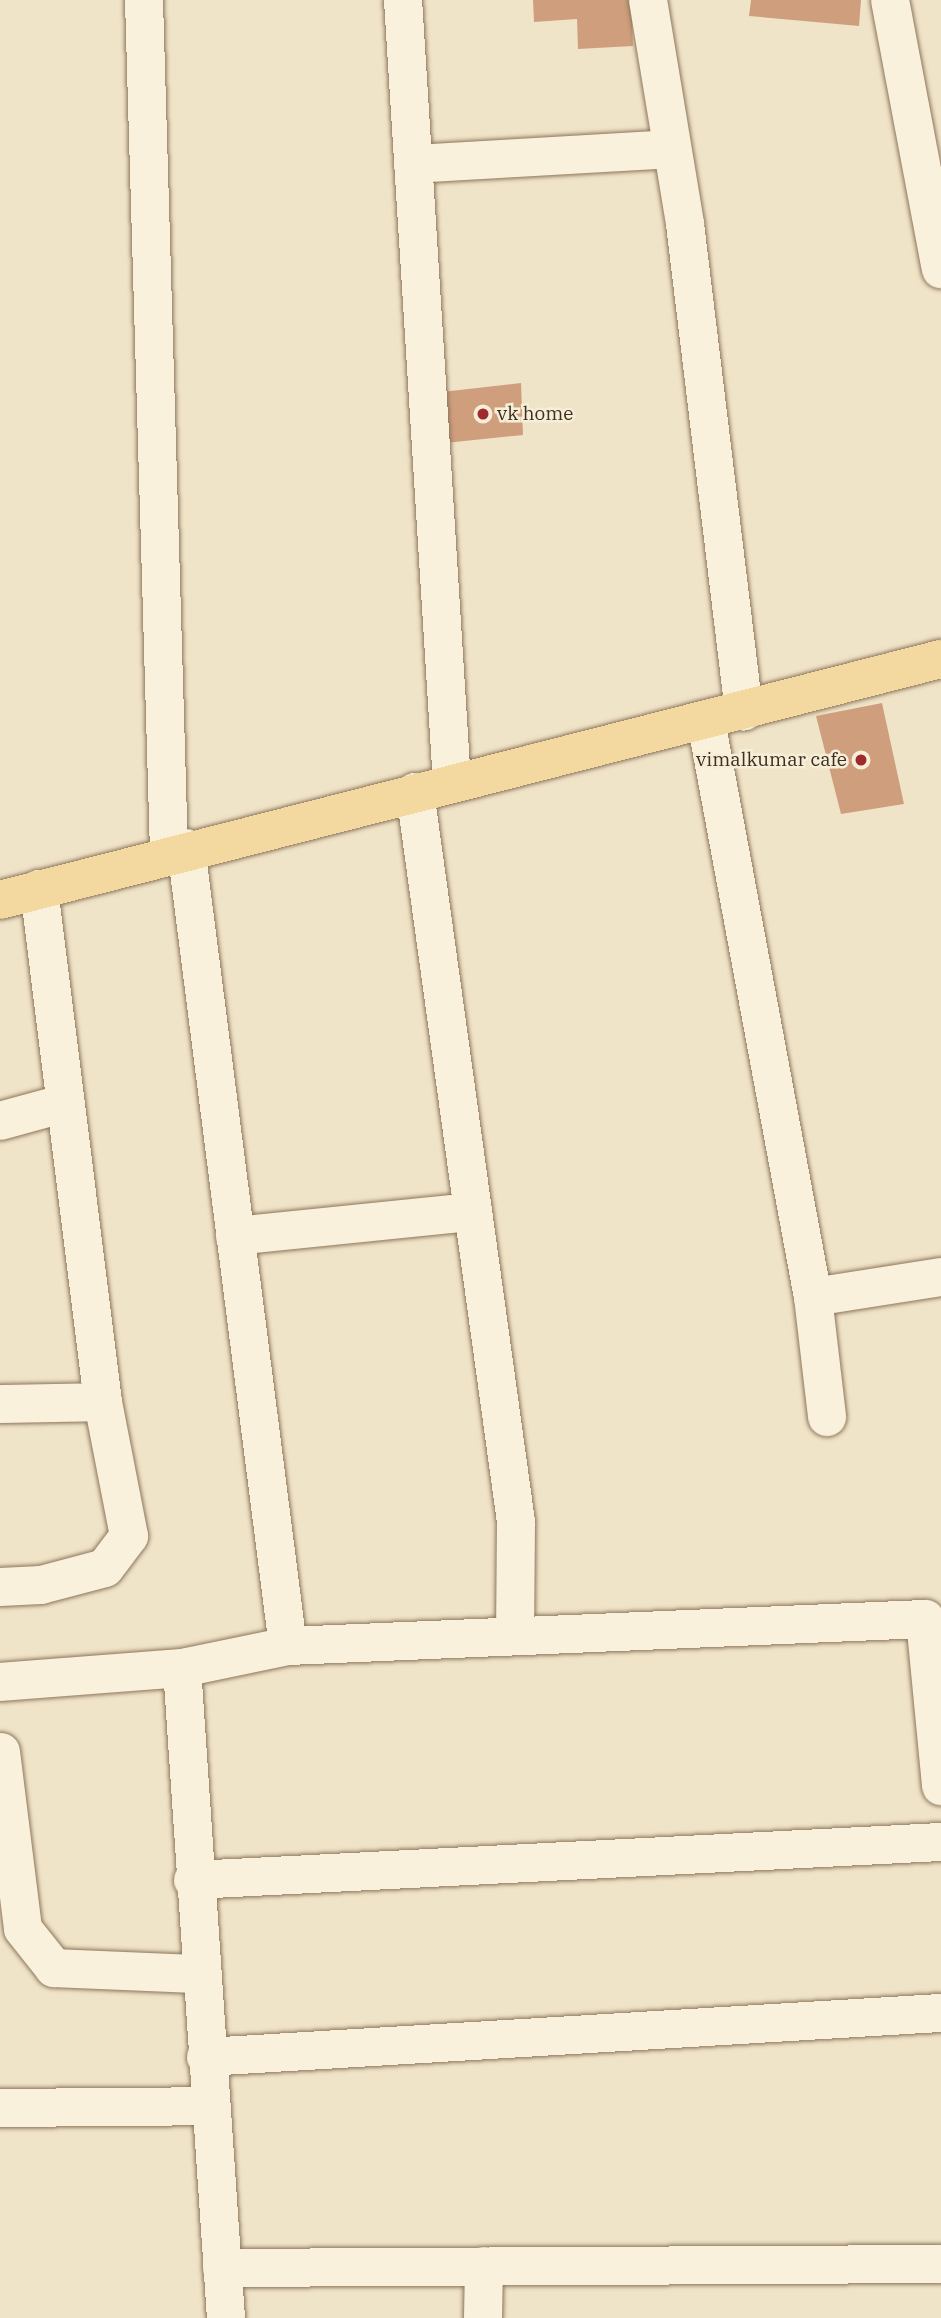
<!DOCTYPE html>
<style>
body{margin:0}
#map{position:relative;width:941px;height:2318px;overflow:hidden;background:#f0e4c8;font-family:"IBM Plex Serif",serif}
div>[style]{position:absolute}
.building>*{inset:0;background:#cf9f7d}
.roads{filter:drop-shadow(0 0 2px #8d765c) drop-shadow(0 0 2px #8d765c)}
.minor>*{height:38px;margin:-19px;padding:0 19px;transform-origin:19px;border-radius:19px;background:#faf1dc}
.major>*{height:38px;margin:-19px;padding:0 19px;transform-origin:19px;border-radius:19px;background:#f3d9a0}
.dots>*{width:19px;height:19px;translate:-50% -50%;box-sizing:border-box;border:4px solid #f7eed8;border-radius:50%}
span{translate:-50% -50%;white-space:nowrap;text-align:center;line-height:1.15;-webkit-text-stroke:5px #f7eed8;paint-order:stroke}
.poi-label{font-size:19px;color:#3d2e20}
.left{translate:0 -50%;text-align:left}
.right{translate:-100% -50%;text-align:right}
</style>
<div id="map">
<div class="building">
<div style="clip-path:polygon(533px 0,631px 0,633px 46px,578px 49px,577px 19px,534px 22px)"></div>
<div style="clip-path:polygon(751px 0,861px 0,859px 26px,749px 16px)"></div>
<div style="clip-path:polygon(521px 383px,523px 435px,445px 443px,442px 392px)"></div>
<div style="clip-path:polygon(882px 703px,904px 804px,841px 814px,816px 716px)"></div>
</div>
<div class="roads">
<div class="minor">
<div style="left:144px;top:0;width:853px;rotate:88.32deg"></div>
<div style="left:403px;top:0;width:785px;rotate:86.42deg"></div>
<div style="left:648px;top:0;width:227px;rotate:80.6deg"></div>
<div style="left:685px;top:224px;width:491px;rotate:83.1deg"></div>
<div style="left:890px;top:0;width:274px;rotate:79.3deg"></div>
<div style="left:413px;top:164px;width:259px;rotate:-3.3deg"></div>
<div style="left:706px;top:721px;width:586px;rotate:79.48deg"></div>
<div style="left:813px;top:1297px;width:121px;rotate:83.3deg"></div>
<div style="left:415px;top:792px;width:737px;rotate:82.12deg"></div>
<div style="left:516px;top:1522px;width:114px;rotate:90.5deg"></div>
<div style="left:186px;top:848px;width:804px;rotate:82.72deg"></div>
<div style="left:288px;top:1646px;width:638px;rotate:-2.43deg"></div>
<div style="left:925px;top:1619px;width:168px;rotate:84.5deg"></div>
<div style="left:0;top:1121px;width:68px;rotate:-15.3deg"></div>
<div style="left:235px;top:1236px;width:239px;rotate:-5.8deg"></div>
<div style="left:813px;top:1297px;width:130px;rotate:-8.9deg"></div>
<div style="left:0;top:1404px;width:103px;rotate:-1.1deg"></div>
<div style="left:103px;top:1402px;width:517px;rotate:-97.11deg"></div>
<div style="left:0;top:1587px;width:41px;rotate:-2.8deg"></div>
<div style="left:41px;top:1585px;width:66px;rotate:-14.9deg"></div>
<div style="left:105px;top:1568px;width:40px;rotate:-53deg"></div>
<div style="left:129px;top:1536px;width:136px;rotate:-101deg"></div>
<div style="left:0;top:1682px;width:183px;rotate:-4.4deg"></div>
<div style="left:1px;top:1752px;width:178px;rotate:82.9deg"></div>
<div style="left:23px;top:1929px;width:50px;rotate:51.5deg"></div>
<div style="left:54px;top:1968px;width:146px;rotate:2.4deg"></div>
<div style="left:193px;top:1880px;width:749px;rotate:-2.91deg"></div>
<div style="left:206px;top:2057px;width:736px;rotate:-3.43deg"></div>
<div style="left:0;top:2108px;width:210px;rotate:-0.5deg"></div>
<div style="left:222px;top:2268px;width:719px;rotate:-0.32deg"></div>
<div style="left:226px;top:2318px;width:651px;rotate:-93.87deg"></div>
<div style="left:182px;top:1668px;width:108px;rotate:-11.7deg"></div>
<div style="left:483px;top:2318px;width:52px;rotate:-88.9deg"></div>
</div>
<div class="major">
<div style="left:0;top:900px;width:971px;rotate:-14.37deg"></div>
</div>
</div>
<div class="dots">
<div style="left:483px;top:414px;background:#9e2a2b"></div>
<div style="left:861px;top:760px;background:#9e2a2b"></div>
</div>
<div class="poi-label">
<span class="left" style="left:497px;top:414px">vk home</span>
<span class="right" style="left:847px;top:760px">vimalkumar cafe</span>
</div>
</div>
